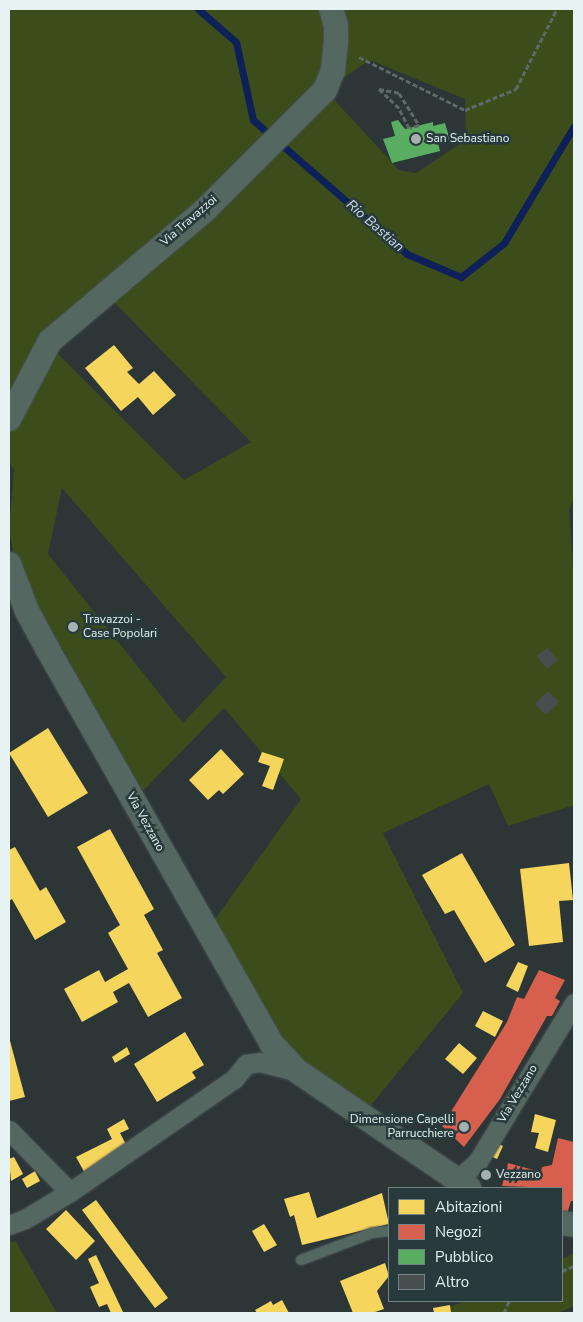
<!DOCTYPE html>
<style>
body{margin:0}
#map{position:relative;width:583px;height:1322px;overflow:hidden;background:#2c3637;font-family:"Nunito Sans",sans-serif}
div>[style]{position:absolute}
.green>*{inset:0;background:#3a4d1a}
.homes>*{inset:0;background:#f6d55c}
.shops>*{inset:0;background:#d6604d}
.public>*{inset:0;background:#5aae61}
.stream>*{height:7px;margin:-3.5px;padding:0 3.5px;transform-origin:3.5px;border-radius:3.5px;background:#0e1f5a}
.building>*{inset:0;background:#464e50}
.path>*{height:3px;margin-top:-1.5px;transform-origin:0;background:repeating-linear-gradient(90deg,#5c6b66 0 5px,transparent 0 7.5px)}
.roads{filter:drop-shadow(0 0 1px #4b5354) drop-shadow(0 0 1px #4b5354)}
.service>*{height:10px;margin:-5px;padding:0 5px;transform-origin:5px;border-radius:5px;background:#546760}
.minor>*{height:19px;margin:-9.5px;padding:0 9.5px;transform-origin:9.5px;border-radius:9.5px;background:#546760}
.tertiary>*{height:24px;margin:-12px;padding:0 12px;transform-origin:12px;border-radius:12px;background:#546760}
.dots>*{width:14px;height:14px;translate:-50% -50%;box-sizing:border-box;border:2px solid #283a3b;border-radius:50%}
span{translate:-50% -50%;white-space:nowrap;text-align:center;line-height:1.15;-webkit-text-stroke:5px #283a3b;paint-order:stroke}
.poi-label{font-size:12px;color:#e7f3f2}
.left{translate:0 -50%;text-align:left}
.right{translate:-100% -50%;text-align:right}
.street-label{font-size:12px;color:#e7f3f2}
.water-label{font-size:14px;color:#d0d9ed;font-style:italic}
.frame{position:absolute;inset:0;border:10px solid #e7f3f2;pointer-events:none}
.legend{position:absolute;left:388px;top:1187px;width:175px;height:115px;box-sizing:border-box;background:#283a3b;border:1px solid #748484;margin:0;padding:6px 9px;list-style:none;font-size:15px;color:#e7f3f2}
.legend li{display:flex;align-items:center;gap:10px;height:25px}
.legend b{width:25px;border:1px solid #748484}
</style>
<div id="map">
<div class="green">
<div style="clip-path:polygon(evenodd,9px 9px,574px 9px,574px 498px,569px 510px,574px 580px,574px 805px,508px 826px,489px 784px,383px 833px,463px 993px,367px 1110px,291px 1050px,213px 922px,301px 799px,224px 708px,143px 791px,16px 568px,9px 529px,14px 470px,9px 462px,9px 9px,370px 60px,465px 99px,466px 140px,416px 173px,399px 170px,325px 90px,370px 60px,9px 9px,111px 299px,251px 442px,184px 480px,53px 349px,111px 299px,9px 9px,62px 488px,226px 677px,183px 723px,48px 554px,62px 488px)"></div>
<div style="clip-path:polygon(9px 1241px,16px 1242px,57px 1313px,9px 1313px)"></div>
<div style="clip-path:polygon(574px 1253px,574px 1306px,558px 1313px,436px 1313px,465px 1301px,562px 1301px,562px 1259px)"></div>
</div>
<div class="homes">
<div style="clip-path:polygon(114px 345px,133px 368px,127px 372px,139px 384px,154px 371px,176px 395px,153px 415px,138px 397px,121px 411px,85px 368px)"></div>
<div style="clip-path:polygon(48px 728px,88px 793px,48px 817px,9px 753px)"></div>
<div style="clip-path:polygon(221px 749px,244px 774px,223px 794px,219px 790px,208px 800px,189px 780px)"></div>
<div style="clip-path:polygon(262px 752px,284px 759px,273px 790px,262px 786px,270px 766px,258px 762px)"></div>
<div style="clip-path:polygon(110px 829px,154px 909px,144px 915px,163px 950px,157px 953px,182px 998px,148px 1017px,129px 983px,113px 992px,118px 1002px,82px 1022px,64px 989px,99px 970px,105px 982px,128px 969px,108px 933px,120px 925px,77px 847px)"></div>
<div style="clip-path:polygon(15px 847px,40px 891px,46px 887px,66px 922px,35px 940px,12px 899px,9px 901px,9px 850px)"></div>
<div style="clip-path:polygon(462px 853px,515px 945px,485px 963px,454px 910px,445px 914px,422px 875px)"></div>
<div style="clip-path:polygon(569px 863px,573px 900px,559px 901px,563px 942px,529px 946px,520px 869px)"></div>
<div style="clip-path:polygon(518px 962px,528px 966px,518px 992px,506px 986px)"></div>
<div style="clip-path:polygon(483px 1011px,503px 1021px,495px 1037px,475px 1026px)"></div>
<div style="clip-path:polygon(185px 1032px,204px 1065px,192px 1072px,196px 1078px,157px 1102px,134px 1064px)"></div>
<div style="clip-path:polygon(9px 1037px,25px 1097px,9px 1101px)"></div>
<div style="clip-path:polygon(459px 1043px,477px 1058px,463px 1074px,445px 1059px)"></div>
<div style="clip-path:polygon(127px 1047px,130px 1054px,115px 1063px,112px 1057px)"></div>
<div style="clip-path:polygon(535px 1114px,556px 1120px,548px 1152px,535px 1148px,539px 1133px,531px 1132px)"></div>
<div style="clip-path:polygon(124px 1119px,129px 1129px,120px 1133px,130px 1152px,87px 1177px,76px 1157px,112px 1139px,107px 1129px)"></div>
<div style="clip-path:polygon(497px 1143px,503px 1146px,497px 1159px,490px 1156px)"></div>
<div style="clip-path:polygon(14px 1157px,23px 1174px,11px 1181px,9px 1159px)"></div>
<div style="clip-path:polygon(35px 1171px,40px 1181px,27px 1188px,22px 1179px)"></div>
<div style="clip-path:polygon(309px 1192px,317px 1218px,382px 1193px,389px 1224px,302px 1245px,294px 1215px,290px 1217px,284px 1199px)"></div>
<div style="clip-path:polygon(96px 1200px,168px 1298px,155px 1308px,82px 1210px)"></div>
<div style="clip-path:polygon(66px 1210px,95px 1241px,76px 1260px,46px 1229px)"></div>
<div style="clip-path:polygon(264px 1224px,277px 1245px,264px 1252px,252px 1231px)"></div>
<div style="clip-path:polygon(96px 1255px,123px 1312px,120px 1313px,111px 1313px,107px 1304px,99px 1307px,90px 1287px,99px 1283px,88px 1259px)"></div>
<div style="clip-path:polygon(385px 1263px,389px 1276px,377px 1291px,384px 1309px,372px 1313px,353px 1313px,340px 1281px)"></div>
<div style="clip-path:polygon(282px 1300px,289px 1313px,257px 1313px,255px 1310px,271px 1301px,273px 1305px)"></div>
<div style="clip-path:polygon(450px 1305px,451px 1313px,434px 1313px,433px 1308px)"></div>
</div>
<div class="shops">
<div style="clip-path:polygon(539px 970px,565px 980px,555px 998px,560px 1001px,552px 1016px,547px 1016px,500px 1099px,464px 1147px,442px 1126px,507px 1022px,517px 997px,524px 999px)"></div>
<div style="clip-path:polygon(558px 1138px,574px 1142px,574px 1201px,571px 1201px,567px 1214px,562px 1213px,562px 1188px,502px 1186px,508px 1163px,541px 1172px,542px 1167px,552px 1165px)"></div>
</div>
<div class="public">
<div style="clip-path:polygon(398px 120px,405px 129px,433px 122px,433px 126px,445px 123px,450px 140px,438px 143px,440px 151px,392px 163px,383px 139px,395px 136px,391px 122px)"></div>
</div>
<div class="stream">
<div style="left:198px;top:9px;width:50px;rotate:41deg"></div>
<div style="left:236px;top:42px;width:80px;rotate:77.7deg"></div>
<div style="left:253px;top:120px;width:204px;rotate:41deg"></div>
<div style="left:407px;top:254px;width:59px;rotate:23.1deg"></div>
<div style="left:461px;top:277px;width:55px;rotate:-38.3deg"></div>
<div style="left:504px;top:243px;width:136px;rotate:-59.1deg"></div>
</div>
<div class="building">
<div style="clip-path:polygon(547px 648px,558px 660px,547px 669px,537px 656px)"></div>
<div style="clip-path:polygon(548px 691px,559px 702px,546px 715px,535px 704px)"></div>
</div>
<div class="path">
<div style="left:359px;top:57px;width:119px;rotate:26.6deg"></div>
<div style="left:465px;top:110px;width:55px;rotate:-22.4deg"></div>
<div style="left:516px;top:89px;width:90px;rotate:-62.9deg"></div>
<div style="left:379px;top:89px;width:20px;rotate:11deg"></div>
<div style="left:399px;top:93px;width:38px;rotate:58deg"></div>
<div style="left:419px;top:125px;width:10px;rotate:163deg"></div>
<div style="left:409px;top:128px;width:22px;rotate:-117deg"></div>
<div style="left:399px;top:108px;width:28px;rotate:-136deg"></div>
<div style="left:562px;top:1271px;width:13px;rotate:-23deg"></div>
<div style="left:504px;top:1313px;width:13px;rotate:-67deg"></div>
</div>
<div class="roads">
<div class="service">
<div style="left:301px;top:1260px;width:76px;rotate:-20.8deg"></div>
<div style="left:372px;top:1233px;width:17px;rotate:-7deg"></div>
</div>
<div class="minor">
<div style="left:9px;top:1130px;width:87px;rotate:45.5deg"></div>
<div style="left:456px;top:1181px;width:30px;rotate:-42deg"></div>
<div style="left:478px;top:1161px;width:185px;rotate:-58.7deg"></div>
<div style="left:9px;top:1225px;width:17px;rotate:-21deg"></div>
<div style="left:25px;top:1219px;width:52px;rotate:-31deg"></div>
<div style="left:70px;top:1192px;width:199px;rotate:-34.6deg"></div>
<div style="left:234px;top:1079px;width:19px;rotate:-51deg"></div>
<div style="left:246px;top:1064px;width:14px;rotate:-8deg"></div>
<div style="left:260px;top:1062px;width:38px;rotate:14deg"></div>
</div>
<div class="tertiary">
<div style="left:9px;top:419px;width:88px;rotate:-62.3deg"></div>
<div style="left:50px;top:341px;width:204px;rotate:-40.2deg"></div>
<div style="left:206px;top:209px;width:168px;rotate:-45deg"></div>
<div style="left:325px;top:90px;width:22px;rotate:-68deg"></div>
<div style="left:333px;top:70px;width:29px;rotate:-84deg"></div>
<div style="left:336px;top:41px;width:15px;rotate:-90deg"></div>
<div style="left:336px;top:26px;width:18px;rotate:-106deg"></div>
<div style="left:9px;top:564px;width:50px;rotate:69deg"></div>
<div style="left:27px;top:611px;width:42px;rotate:61.6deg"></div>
<div style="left:47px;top:648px;width:454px;rotate:60.4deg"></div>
<div style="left:271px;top:1043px;width:38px;rotate:47deg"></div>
<div style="left:297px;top:1071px;width:208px;rotate:34.2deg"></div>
<div style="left:562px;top:1223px;width:12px;rotate:9deg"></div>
</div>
</div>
<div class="dots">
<div style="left:416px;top:139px;background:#a6b1b1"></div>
<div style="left:73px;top:627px;background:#a6b1b1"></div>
<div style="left:464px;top:1127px;background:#a6b1b1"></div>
<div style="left:486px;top:1175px;background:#a6b1b1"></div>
</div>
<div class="poi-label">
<span class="left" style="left:426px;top:139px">San Sebastiano</span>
<span class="left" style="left:83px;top:627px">Travazzoi -<br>Case Popolari</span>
<span class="right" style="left:454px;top:1127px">Dimensione Capelli<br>Parrucchiere</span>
<span class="left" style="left:496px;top:1175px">Vezzano</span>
</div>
<div class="street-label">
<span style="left:189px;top:221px;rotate:-41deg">Via Travazzoi</span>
<span style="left:145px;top:822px;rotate:61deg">Via Vezzano</span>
<span style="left:518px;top:1094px;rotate:-59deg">Via Vezzano</span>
</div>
<div class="water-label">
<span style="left:375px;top:226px;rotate:41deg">Rio Bastian</span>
</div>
<div class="frame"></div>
<ul class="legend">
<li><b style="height:14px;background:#f6d55c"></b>Abitazioni</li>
<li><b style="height:14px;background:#d6604d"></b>Negozi</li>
<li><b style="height:14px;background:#5aae61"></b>Pubblico</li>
<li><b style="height:14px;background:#464e50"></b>Altro</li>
</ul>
</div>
